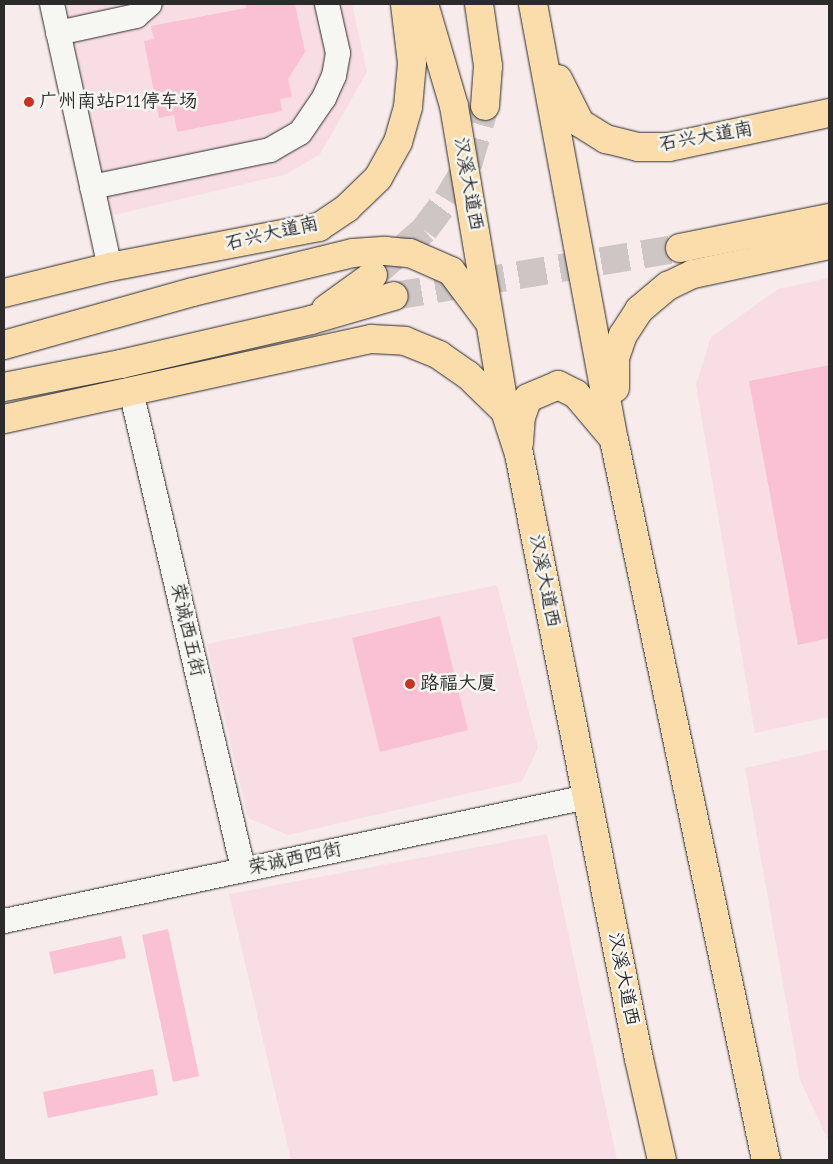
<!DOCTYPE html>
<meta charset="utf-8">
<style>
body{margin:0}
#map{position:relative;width:833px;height:1164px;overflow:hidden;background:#f7ebec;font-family:"Comic Neue","LXGW WenKai TC",sans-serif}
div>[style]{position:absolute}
.built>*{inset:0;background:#f8dee4}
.building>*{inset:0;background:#fac0d3}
.major-tunnel>*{height:28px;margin-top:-14px;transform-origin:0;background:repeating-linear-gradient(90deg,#cec5c5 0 28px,transparent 0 42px)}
.roads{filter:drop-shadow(0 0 1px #2b2b2b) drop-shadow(0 0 1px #2b2b2b)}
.minor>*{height:24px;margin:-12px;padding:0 12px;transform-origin:12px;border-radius:12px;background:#f6f6f2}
.major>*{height:28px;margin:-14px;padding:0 14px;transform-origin:14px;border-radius:14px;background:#fbdcab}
.dots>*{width:14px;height:14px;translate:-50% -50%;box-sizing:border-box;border:2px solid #f6f6f2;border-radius:50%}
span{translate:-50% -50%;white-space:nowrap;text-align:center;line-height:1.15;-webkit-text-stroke:5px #f6f6f2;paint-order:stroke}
.poi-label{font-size:19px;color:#2b2b2b}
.left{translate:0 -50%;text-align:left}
.street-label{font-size:19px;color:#2b2b2b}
.frame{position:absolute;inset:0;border:5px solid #2b2b2b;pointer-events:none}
</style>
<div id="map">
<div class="built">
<div style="clip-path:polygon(66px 4px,352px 4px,367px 72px,320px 154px,287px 174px,110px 216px)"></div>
<div style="clip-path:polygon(829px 278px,829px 717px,755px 733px,696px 385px,711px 337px,778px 289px)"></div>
<div style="clip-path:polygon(497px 585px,538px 748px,522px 781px,288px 835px,248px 818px,207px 644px)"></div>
<div style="clip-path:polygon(829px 749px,829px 1142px,800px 1080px,745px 768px)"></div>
<div style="clip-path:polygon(547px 834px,617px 1160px,291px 1160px,229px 894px)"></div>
</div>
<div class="building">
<div style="clip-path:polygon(245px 4px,295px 4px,305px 52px,288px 79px,292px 97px,280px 99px,282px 111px,177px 132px,174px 115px,159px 118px,144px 41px,154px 39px,151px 26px,246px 8px)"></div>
<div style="clip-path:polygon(829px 365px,829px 638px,798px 645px,749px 381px)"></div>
<div style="clip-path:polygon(440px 616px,468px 730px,380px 752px,352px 638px)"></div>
<div style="clip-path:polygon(168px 929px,199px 1076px,173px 1082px,142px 935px)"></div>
<div style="clip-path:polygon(121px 936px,126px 958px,54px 974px,49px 952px)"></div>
<div style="clip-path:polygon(153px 1069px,158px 1095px,48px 1118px,43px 1092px)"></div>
</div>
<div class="major-tunnel">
<div style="left:373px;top:275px;width:68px;rotate:-41.4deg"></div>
<div style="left:424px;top:230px;width:38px;rotate:-53deg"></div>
<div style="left:447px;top:200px;width:41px;rotate:-59deg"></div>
<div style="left:468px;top:165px;width:61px;rotate:-73.9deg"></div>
<div style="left:394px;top:296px;width:290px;rotate:-9.5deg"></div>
</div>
<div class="roads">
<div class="minor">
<div style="left:52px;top:4px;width:269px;rotate:77.6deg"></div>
<div style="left:58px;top:33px;width:80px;rotate:-12.3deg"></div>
<div style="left:136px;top:16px;width:18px;rotate:-41deg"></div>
<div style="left:92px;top:187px;width:182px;rotate:-11.7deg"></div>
<div style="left:270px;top:150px;width:34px;rotate:-30deg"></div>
<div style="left:300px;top:133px;width:42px;rotate:-55.6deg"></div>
<div style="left:324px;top:98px;width:24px;rotate:-66deg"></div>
<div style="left:334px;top:76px;width:23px;rotate:-80deg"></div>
<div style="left:338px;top:53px;width:50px;rotate:-102.7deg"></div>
<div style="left:131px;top:391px;width:492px;rotate:76.8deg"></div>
<div style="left:4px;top:921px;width:596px;rotate:-12.01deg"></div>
</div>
<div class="major">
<div style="left:424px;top:4px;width:106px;rotate:73.6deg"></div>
<div style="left:454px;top:106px;width:309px;rotate:80.5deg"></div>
<div style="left:505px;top:411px;width:45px;rotate:72deg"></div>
<div style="left:519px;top:454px;width:617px;rotate:78.78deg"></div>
<div style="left:639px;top:1059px;width:104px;rotate:77.2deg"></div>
<div style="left:479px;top:4px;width:63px;rotate:81.7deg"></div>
<div style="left:488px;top:66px;width:40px;rotate:94.3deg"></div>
<div style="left:533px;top:4px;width:443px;rotate:79.5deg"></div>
<div style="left:614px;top:440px;width:736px;rotate:78.08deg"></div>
<div style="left:558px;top:79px;width:49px;rotate:63.4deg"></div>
<div style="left:580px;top:123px;width:31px;rotate:32deg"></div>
<div style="left:606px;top:139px;width:33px;rotate:14deg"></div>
<div style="left:638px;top:147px;width:31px"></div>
<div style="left:669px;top:147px;width:164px;rotate:-12deg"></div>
<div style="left:680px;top:248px;width:152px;rotate:-11.4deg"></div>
<div style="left:4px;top:293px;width:109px;rotate:-13.8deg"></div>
<div style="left:110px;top:267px;width:213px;rotate:-10.8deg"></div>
<div style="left:319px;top:227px;width:34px;rotate:-34deg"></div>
<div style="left:347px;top:208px;width:43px;rotate:-44.1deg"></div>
<div style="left:378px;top:178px;width:41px;rotate:-60.9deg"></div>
<div style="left:398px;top:142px;width:36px;rotate:-74deg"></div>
<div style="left:408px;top:107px;width:44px;rotate:-84.8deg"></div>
<div style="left:412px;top:63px;width:59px;rotate:-96.8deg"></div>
<div style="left:326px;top:309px;width:58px;rotate:-35.9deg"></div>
<div style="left:4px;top:345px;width:196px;rotate:-15.7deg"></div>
<div style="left:193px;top:292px;width:165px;rotate:-13.7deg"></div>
<div style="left:353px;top:253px;width:32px;rotate:-4deg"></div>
<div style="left:385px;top:251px;width:25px;rotate:5deg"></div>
<div style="left:410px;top:253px;width:45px;rotate:23.7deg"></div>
<div style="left:451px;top:271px;width:65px;rotate:53.1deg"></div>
<div style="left:4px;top:387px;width:119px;rotate:-11.1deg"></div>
<div style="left:121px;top:364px;width:195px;rotate:-13deg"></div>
<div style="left:311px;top:320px;width:86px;rotate:-16.1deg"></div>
<div style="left:615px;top:388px;width:30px;rotate:-90deg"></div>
<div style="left:615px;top:358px;width:24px;rotate:-71deg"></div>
<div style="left:623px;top:335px;width:30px;rotate:-57deg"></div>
<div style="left:639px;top:310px;width:38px;rotate:-40deg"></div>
<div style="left:668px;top:286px;width:28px;rotate:-26deg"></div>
<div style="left:693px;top:274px;width:139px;rotate:-12deg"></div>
<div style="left:4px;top:419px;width:376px;rotate:-12.3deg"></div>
<div style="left:371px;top:339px;width:34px;rotate:3deg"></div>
<div style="left:405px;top:341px;width:37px;rotate:22deg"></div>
<div style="left:439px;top:355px;width:35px;rotate:35deg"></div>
<div style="left:468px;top:375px;width:52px;rotate:44.2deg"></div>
<div style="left:519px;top:443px;width:26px;rotate:-86deg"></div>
<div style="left:521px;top:417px;width:20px;rotate:-70deg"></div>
<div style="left:528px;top:398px;width:33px;rotate:-23deg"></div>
<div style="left:558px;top:385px;width:20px;rotate:27deg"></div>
<div style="left:576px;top:394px;width:57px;rotate:49.9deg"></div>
</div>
</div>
<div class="dots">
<div style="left:29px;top:102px;background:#c8321e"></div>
<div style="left:410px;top:684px;background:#c8321e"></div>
</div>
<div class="poi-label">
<span class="left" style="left:39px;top:102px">广州南站P11停车场</span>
<span class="left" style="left:420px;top:684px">路福大厦</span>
</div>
<div class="street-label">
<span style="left:706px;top:137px;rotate:-10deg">石兴大道南</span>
<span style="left:468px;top:184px;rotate:80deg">汉溪大道西</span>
<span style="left:272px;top:234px;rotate:-13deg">石兴大道南</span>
<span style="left:544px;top:581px;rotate:79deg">汉溪大道西</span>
<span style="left:187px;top:630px;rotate:77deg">荣诚西五街</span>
<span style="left:295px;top:859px;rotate:-12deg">荣诚西四街</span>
<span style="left:623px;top:979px;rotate:79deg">汉溪大道西</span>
</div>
<div class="frame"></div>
</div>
